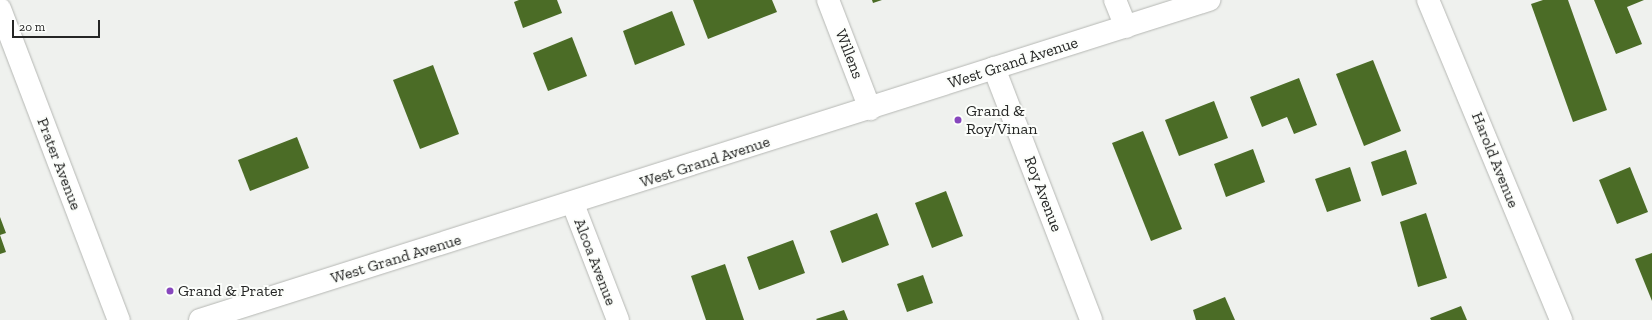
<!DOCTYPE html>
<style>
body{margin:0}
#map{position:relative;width:1652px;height:320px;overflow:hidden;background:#eff1ee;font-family:"Zilla Slab",serif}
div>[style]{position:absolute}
.building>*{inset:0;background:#4b6c26}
.roads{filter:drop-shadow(0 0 1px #b5b7b3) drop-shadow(0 0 1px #b5b7b3)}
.minor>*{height:22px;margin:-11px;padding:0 11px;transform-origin:11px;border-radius:11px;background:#fff}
.secondary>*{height:22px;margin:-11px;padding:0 11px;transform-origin:11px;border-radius:11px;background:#fff}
.dots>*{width:11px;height:11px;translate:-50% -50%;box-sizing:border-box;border:2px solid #fcfefb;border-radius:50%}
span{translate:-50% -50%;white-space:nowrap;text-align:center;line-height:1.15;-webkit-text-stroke:4px #fcfefb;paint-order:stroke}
.street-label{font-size:16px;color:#252625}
.poi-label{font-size:16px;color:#252625}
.left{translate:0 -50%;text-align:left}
.scale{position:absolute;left:12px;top:20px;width:88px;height:18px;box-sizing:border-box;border:2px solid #252625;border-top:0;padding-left:5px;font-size:12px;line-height:14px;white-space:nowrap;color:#252625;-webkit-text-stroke:3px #fcfefb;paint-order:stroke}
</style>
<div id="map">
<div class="building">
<div style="clip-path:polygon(519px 0,557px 0,562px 13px,523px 28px,514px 2px)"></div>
<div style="clip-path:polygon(693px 0,772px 0,777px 12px,708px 39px)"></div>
<div style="clip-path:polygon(872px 0,882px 0,873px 3px)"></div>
<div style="clip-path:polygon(1543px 0,1568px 0,1607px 110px,1573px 122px,1531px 4px)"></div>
<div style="clip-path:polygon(1594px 0,1644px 0,1627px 7px,1642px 44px,1616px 54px)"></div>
<div style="clip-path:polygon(672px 11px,685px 45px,635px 65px,623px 31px)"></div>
<div style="clip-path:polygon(572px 37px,587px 76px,548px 91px,533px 53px)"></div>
<div style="clip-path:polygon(1373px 60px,1401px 131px,1364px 146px,1336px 74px)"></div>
<div style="clip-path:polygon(433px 65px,459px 134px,420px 149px,393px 80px)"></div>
<div style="clip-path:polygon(1299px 78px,1317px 125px,1294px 134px,1287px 117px,1262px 127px,1250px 97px)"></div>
<div style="clip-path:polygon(1214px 101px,1228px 138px,1179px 156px,1165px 120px)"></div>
<div style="clip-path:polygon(1143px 131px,1182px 229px,1151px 241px,1112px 143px)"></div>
<div style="clip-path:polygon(297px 137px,309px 168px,250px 191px,238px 160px)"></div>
<div style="clip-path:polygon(1253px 149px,1265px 182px,1226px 197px,1214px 164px)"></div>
<div style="clip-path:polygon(1406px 150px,1417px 184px,1382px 196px,1371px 162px)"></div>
<div style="clip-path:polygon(1350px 167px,1361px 201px,1327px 212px,1315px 179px)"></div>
<div style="clip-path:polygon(1630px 167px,1648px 212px,1617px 224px,1599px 180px)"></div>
<div style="clip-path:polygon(946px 191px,963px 236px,932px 248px,915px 203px)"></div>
<div style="clip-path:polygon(877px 213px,889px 245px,842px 263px,830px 231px)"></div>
<div style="clip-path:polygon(1426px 213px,1447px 278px,1418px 287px,1400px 222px)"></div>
<div style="clip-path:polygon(0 217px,6px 233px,0 235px,6px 252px,0 254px)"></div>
<div style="clip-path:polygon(793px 240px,805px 273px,759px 290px,747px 257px)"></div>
<div style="clip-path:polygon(1652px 253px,1652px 301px,1635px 259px)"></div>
<div style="clip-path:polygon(725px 264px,744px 320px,706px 320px,691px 276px)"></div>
<div style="clip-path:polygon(923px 275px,933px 303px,907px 312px,897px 284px)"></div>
<div style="clip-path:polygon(1225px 297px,1235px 320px,1196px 320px,1193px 310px)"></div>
<div style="clip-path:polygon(1461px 306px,1467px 320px,1431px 320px,1430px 318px)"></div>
<div style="clip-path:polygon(844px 310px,848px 320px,817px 320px,816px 319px)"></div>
</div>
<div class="roads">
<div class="minor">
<div style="left:828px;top:0;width:117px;rotate:68.9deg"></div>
<div style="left:1115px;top:0;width:29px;rotate:68deg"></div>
<div style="left:1428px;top:0;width:347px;rotate:67.4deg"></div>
<div style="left:0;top:9px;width:333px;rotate:69.1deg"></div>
<div style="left:994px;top:68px;width:270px;rotate:68.9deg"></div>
<div style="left:573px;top:204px;width:124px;rotate:68.8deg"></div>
</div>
<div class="secondary">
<div style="left:200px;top:320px;width:1059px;rotate:-17.6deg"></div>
</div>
</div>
<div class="dots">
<div style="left:958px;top:120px;background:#8747bd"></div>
<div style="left:170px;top:291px;background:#8747bd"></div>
</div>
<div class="street-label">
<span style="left:849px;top:54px;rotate:69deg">Willens</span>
<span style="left:1013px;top:63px;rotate:-18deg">West Grand Avenue</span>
<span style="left:1495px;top:160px;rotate:68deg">Harold Avenue</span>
<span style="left:705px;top:162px;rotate:-18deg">West Grand Avenue</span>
<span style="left:59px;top:164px;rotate:69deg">Prater Avenue</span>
<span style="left:1043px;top:194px;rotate:69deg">Roy Avenue</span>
<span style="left:396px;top:259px;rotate:-17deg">West Grand Avenue</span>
<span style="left:595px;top:262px;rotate:69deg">Alcoa Avenue</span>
</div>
<div class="poi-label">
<span class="left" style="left:966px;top:120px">Grand &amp;<br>Roy/Vinan</span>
<span class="left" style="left:178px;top:291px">Grand &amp; Prater</span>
</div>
<div class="scale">20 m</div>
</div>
